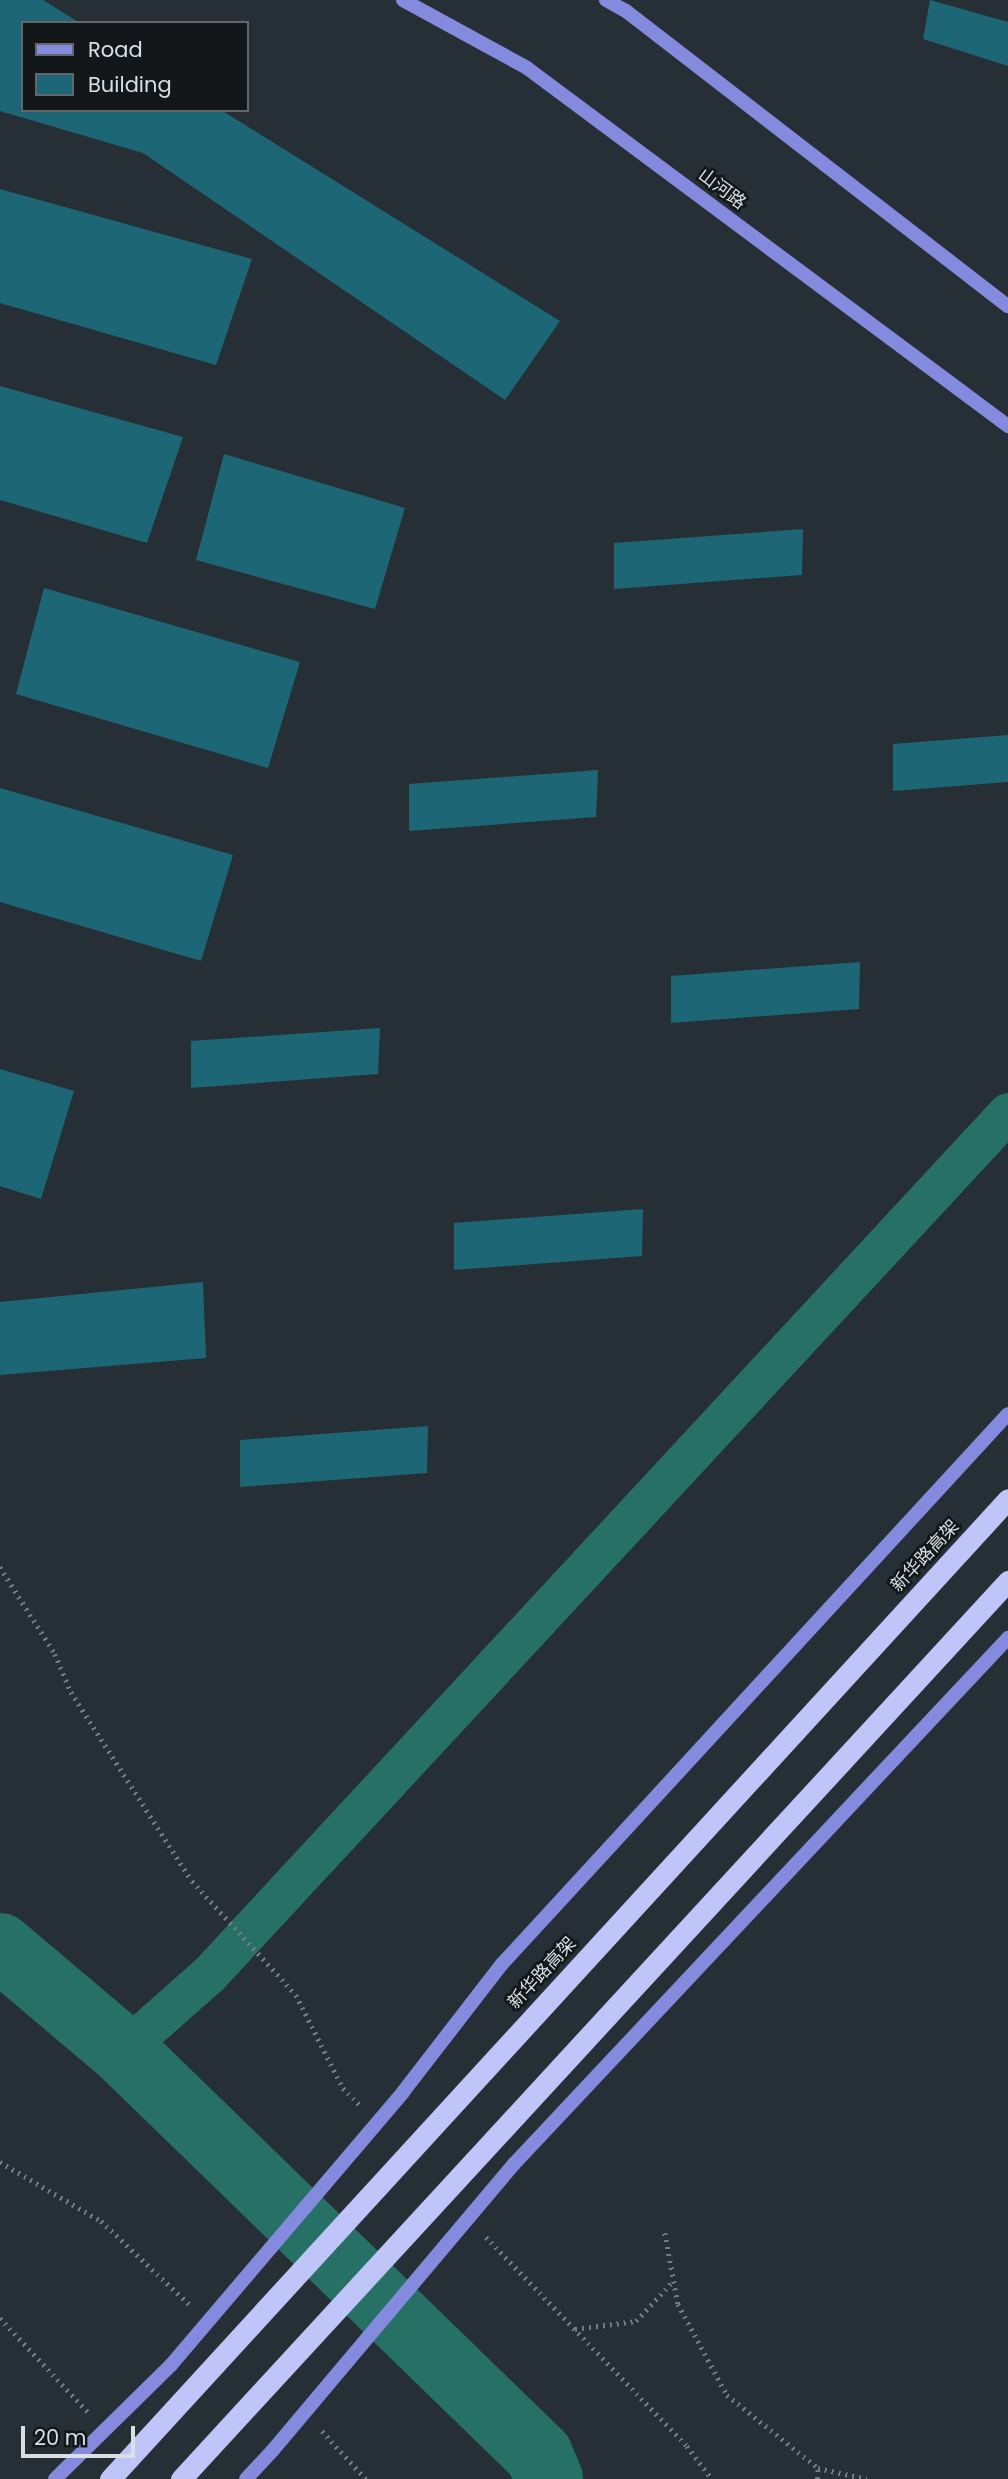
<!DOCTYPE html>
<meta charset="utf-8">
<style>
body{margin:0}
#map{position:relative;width:1008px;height:2479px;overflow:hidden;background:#272f36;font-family:Poppins,"Noto Sans SC",sans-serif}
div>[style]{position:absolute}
.canal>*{height:40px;margin:-20px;padding:0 20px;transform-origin:20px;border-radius:20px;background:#277065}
.river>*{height:68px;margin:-34px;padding:0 34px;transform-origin:34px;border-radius:34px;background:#277065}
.building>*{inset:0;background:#1c6675}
.path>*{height:4.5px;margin-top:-2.25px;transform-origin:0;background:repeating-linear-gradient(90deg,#747b81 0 2px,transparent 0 7px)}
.secondary>*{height:14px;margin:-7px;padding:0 7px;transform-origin:7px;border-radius:7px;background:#848bde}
.secondary-bridge>*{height:14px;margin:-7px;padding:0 7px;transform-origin:7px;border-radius:7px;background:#848bde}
.highway-bridge>*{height:21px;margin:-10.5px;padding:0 10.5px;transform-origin:10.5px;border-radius:10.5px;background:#bfc5f9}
span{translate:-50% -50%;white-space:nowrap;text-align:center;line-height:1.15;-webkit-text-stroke:5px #13171a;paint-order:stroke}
.street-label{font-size:18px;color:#dadfe4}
.legend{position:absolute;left:21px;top:21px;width:228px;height:91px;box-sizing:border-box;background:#13171a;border:2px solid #63676b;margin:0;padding:9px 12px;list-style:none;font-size:21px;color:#dadfe4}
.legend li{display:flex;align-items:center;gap:14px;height:35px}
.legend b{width:35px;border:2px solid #63676b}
.scale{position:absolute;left:21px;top:2426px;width:114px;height:32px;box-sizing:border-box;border:4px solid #dadfe4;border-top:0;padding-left:9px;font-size:21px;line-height:24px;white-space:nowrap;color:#dadfe4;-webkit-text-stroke:5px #13171a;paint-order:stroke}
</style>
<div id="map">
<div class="canal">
<div style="left:123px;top:2051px;width:115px;rotate:-41.5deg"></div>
<div style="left:209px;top:1975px;width:1175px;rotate:-47.17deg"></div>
</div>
<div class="river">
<div style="left:0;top:1947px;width:161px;rotate:40.2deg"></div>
<div style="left:123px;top:2051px;width:580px;rotate:44.16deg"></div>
<div style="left:539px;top:2455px;width:26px;rotate:67deg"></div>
</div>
<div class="building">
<div style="clip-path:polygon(0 0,43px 0,80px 23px,23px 23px,23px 110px,221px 110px,560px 321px,505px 400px,143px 153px,0 111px)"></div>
<div style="clip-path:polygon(930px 0,1008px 22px,1008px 66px,923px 39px)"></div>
<div style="clip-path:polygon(0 189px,252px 259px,216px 365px,0 303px)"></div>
<div style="clip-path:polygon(0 386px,183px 437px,147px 543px,0 500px)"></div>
<div style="clip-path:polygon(224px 454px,405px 508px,375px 609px,196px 560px)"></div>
<div style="clip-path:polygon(803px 529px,802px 575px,614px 589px,614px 543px)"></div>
<div style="clip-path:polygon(44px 588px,300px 662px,268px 768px,16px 694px)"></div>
<div style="clip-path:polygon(1008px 735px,1008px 782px,893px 791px,893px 744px)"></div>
<div style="clip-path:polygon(598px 770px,596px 817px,409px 831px,409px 784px)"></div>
<div style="clip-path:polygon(0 788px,233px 855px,201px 961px,0 902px)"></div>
<div style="clip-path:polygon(860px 962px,859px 1009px,671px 1023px,671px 976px)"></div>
<div style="clip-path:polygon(380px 1028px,378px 1074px,191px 1088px,191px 1041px)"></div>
<div style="clip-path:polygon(0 1069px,74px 1091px,41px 1199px,0 1186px)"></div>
<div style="clip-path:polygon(643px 1209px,642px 1256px,454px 1270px,454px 1223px)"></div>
<div style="clip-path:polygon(203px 1282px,206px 1358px,0 1375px,0 1302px)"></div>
<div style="clip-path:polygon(428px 1426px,427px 1473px,240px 1487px,240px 1440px)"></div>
</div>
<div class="path">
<div style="left:0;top:1567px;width:103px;rotate:57.7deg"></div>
<div style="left:55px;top:1654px;width:41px;rotate:67.2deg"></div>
<div style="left:71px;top:1692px;width:224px;rotate:57.4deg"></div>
<div style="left:192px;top:1881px;width:154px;rotate:47.6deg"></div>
<div style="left:296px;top:1995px;width:104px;rotate:63.2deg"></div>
<div style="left:343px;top:2088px;width:23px;rotate:45deg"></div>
<div style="left:0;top:2162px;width:117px;rotate:30.3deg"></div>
<div style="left:101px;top:2221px;width:121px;rotate:43.3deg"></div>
<div style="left:665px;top:2233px;width:72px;rotate:79.6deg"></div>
<div style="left:678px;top:2304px;width:103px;rotate:61.7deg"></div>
<div style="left:727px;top:2395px;width:117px;rotate:38.7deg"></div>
<div style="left:818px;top:2468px;width:50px;rotate:12.7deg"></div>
<div style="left:486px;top:2237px;width:290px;rotate:46.1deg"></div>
<div style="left:687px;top:2446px;width:41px;rotate:52.9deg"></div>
<div style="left:0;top:2318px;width:129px;rotate:46.9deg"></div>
<div style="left:575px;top:2329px;width:62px;rotate:-7.5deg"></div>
<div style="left:636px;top:2321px;width:54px;rotate:-47.2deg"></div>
<div style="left:322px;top:2431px;width:65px;rotate:47.5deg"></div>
<div style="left:817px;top:2479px;width:11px;rotate:-85deg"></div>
</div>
<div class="secondary">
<div style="left:403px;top:0;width:141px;rotate:28.7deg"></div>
<div style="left:527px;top:68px;width:600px;rotate:36.66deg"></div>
<div style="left:606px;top:0;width:23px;rotate:29deg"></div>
<div style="left:626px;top:11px;width:483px;rotate:37.7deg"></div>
<div style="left:403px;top:2092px;width:162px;rotate:-52.3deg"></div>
<div style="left:502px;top:1964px;width:747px;rotate:-47.39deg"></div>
<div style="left:514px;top:2164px;width:722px;rotate:-46.8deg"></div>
<div style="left:55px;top:2479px;width:163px;rotate:-44.5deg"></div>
<div style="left:246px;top:2479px;width:40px;rotate:-47deg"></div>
</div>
<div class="secondary-bridge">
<div style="left:171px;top:2365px;width:358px;rotate:-49.6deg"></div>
<div style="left:273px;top:2450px;width:374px;rotate:-49.9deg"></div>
</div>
<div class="highway-bridge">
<div style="left:110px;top:2479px;width:1329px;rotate:-47.5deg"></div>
<div style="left:181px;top:2479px;width:1221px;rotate:-47.36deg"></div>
</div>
<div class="street-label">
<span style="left:722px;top:189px;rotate:37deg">山河路</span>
<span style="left:925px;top:1556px;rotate:-47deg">新华路高架</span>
<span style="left:542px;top:1973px;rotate:-47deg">新华路高架</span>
</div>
<ul class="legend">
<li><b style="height:9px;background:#848bde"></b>Road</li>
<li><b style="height:19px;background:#1c6675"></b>Building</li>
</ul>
<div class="scale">20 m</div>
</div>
